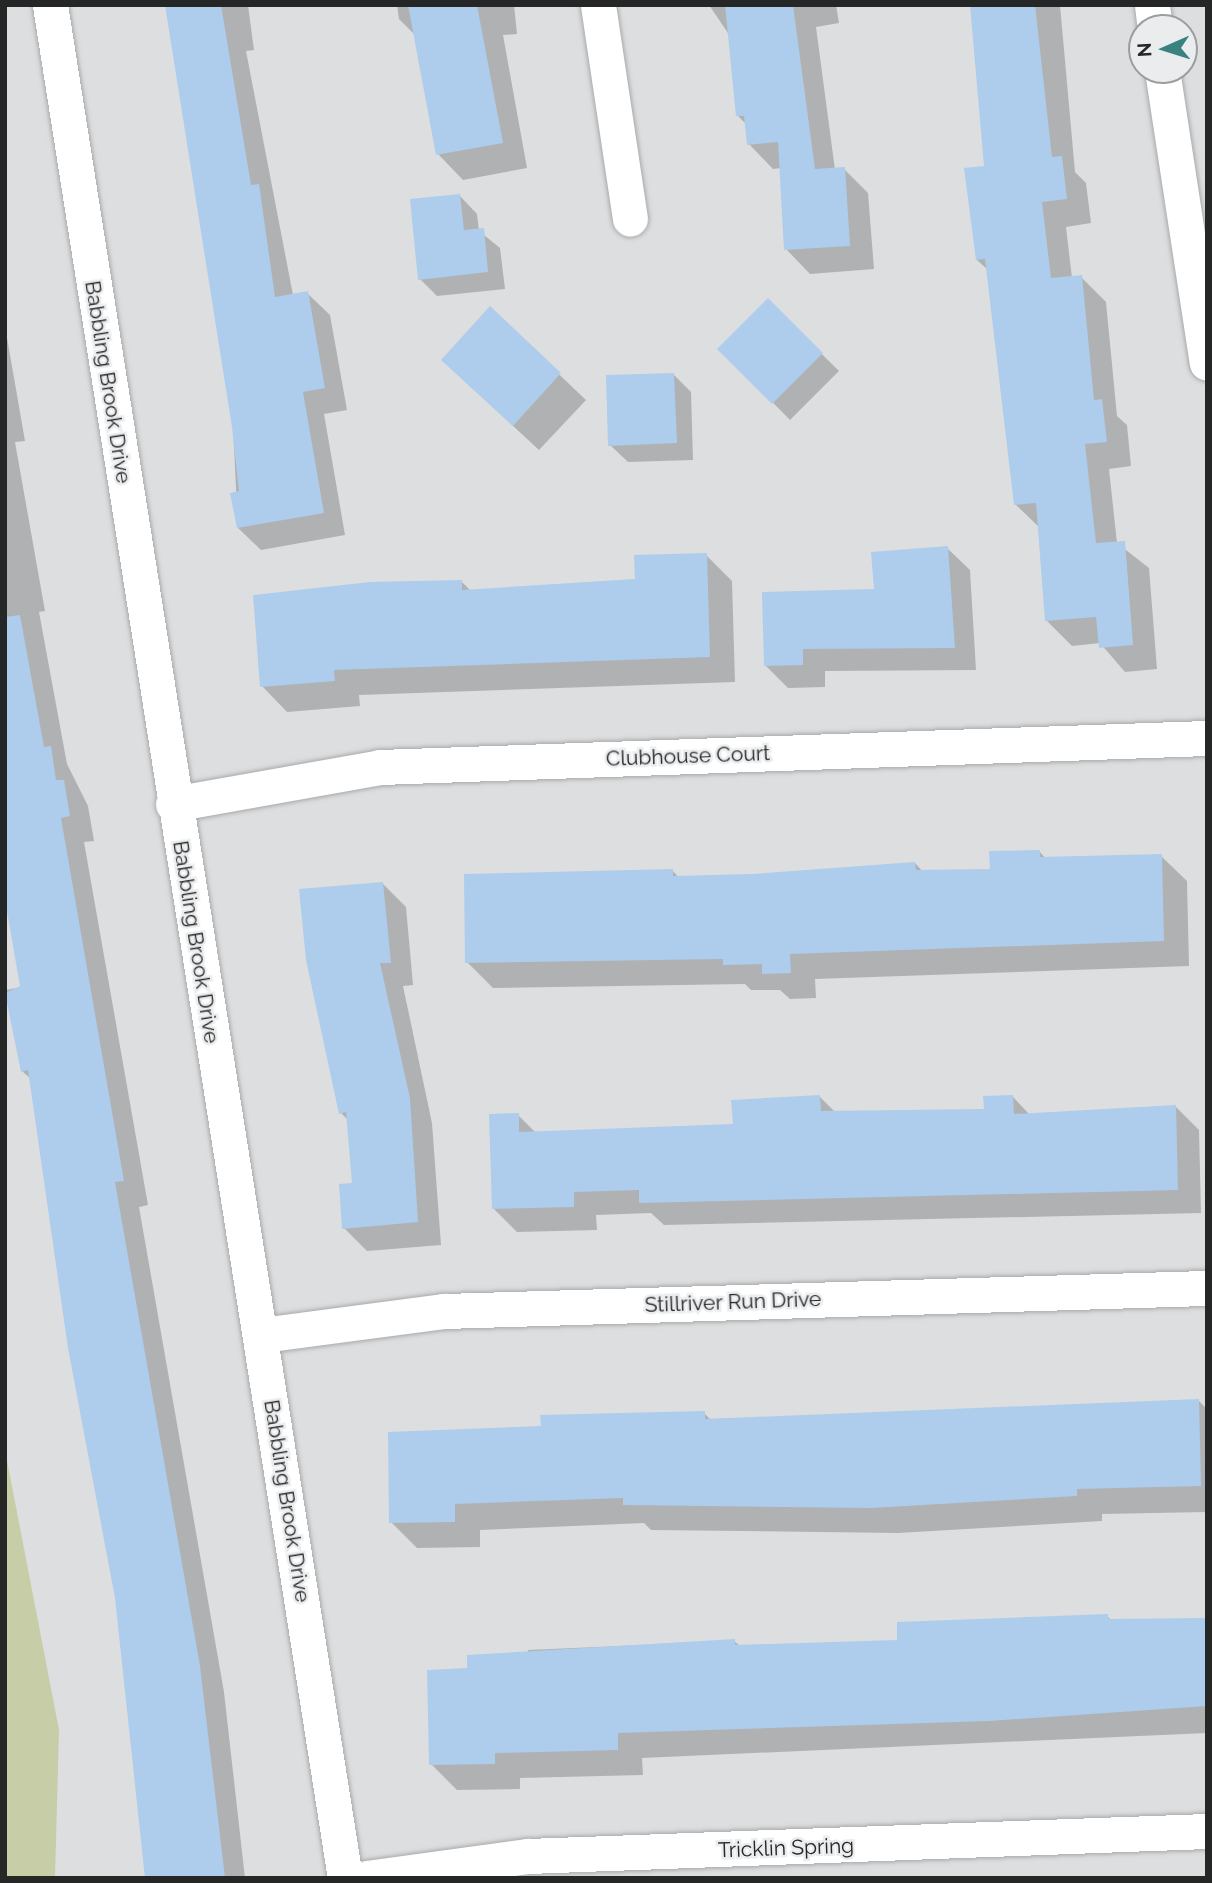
<!DOCTYPE html>
<style>
body{margin:0}
#map{position:relative;width:1212px;height:1883px;overflow:hidden;background:#dddee0;font-family:Raleway,sans-serif}
div>[style]{position:absolute}
.green>*{inset:0;background:#c7cda7}
.shadow>*{inset:0;background:#0003}
.building>*{inset:0;background:#aecceb}
.roads{filter:drop-shadow(0 0 2px #a8aaab) drop-shadow(0 0 2px #a8aaab)}
.minor>*{height:35px;margin:-17.5px;padding:0 17.5px;transform-origin:17.5px;border-radius:17.5px;background:#fff}
span{translate:-50% -50%;white-space:nowrap;text-align:center;line-height:1.15;-webkit-text-stroke:5px #eaecee;paint-order:stroke}
.street-label{font-size:21px;color:#252626}
.frame{position:absolute;inset:0;border:7px solid #252626;pointer-events:none}
.north{position:absolute;left:1128px;top:14px;width:70px;height:70px;box-sizing:border-box;background:#eaecee;border:2px solid #9b9d9e;border-radius:50%;rotate:267deg;font-size:19px;font-weight:700;line-height:28px;text-align:center;color:#252626}
.north::after{content:'';display:block;margin:auto;width:24px;height:32px;background:#3a827f;clip-path:polygon(50% 0,100% 100%,50% 72%,0 100%)}
</style>
<div id="map">
<div class="green">
<div style="clip-path:polygon(5px 1450px,59px 1730px,55px 1878px,5px 1878px)"></div>
</div>
<div class="shadow">
<div style="clip-path:polygon(168px 5px,248px 5px,254px 50px,246px 51px,293px 295px,307px 293px,330px 315px,347px 410px,324px 414px,345px 535px,261px 550px,238px 528px,233px 427px)"></div>
<div style="clip-path:polygon(397px 5px,514px 5px,517px 34px,503px 35px,527px 168px,463px 180px,438px 154px,416px 36px,399px 19px)"></div>
<div style="clip-path:polygon(709px 5px,836px 5px,839px 23px,816px 27px,835px 170px,844px 169px,868px 193px,874px 269px,810px 274px,786px 249px,781px 168px,773px 169px,749px 144px,747px 125px,738px 116px,730px 36px)"></div>
<div style="clip-path:polygon(972px 5px,1060px 5px,1075px 172px,1086px 183px,1091px 223px,1066px 227px,1072px 278px,1081px 277px,1106px 302px,1117px 416px,1127px 425px,1131px 466px,1109px 469px,1117px 543px,1149px 568px,1157px 669px,1125px 672px,1100px 643px,1072px 646px,1047px 621px,1040px 528px,1016px 505px,988px 270px,977px 260px,986px 167px)"></div>
<div style="clip-path:polygon(460px 196px,477px 214px,479px 231px,500px 248px,505px 289px,437px 296px,420px 279px)"></div>
<div style="clip-path:polygon(768px 301px,839px 371px,790px 420px,720px 349px)"></div>
<div style="clip-path:polygon(490px 309px,586px 400px,539px 450px,469px 385px)"></div>
<div style="clip-path:polygon(5px 326px,25px 441px,15px 442px,45px 611px,39px 612px,67px 764px,88px 806px,94px 841px,84px 842px,148px 1205px,139px 1207px,224px 1692px,245px 1878px,146px 1878px,117px 1598px,32px 1080px,22px 1071px,6px 990px,22px 987px,5px 890px)"></div>
<div style="clip-path:polygon(674px 375px,691px 392px,693px 460px,628px 462px,610px 445px)"></div>
<div style="clip-path:polygon(947px 548px,970px 570px,976px 670px,825px 671px,825px 687px,788px 688px,766px 666px)"></div>
<div style="clip-path:polygon(706px 555px,732px 581px,735px 682px,359px 695px,360px 706px,287px 712px,262px 686px,461px 581px,471px 591px,637px 581px)"></div>
<div style="clip-path:polygon(1039px 851px,1046px 859px,1161px 856px,1187px 881px,1189px 966px,815px 979px,816px 998px,790px 999px,780px 990px,751px 990px,745px 984px,493px 988px,467px 962px,673px 871px,679px 878px,753px 876px,915px 863px,923px 872px,991px 871px)"></div>
<div style="clip-path:polygon(383px 884px,406px 907px,413px 985px,403px 986px,432px 1123px,441px 1245px,367px 1251px,344px 1228px,354px 1185px,349px 1121px,341px 1113px)"></div>
<div style="clip-path:polygon(820px 1097px,836px 1113px,986px 1111px,1013px 1097px,1030px 1115px,1175px 1106px,1199px 1130px,1201px 1213px,664px 1225px,651px 1213px,596px 1215px,597px 1230px,517px 1232px,494px 1209px,518px 1115px,536px 1133px,734px 1125px)"></div>
<div style="clip-path:polygon(1198px 1400px,1207px 1409px,1207px 1512px,1102px 1514px,1102px 1521px,898px 1533px,651px 1530px,644px 1523px,480px 1530px,480px 1547px,417px 1548px,391px 1522px,543px 1428px,704px 1413px,712px 1421px)"></div>
<div style="clip-path:polygon(1107px 1616px,1112px 1621px,1207px 1620px,1207px 1733px,642px 1758px,643px 1775px,520px 1778px,520px 1789px,457px 1790px,431px 1764px,469px 1670px,528px 1656px,528px 1650px,734px 1641px,740px 1646px,899px 1642px)"></div>
</div>
<div class="building">
<div style="clip-path:polygon(165px 5px,221px 5px,251px 185px,259px 184px,275px 297px,308px 291px,325px 388px,303px 392px,324px 513px,237px 528px,230px 493px,239px 491px,232px 427px)"></div>
<div style="clip-path:polygon(408px 5px,477px 5px,503px 143px,436px 155px)"></div>
<div style="clip-path:polygon(725px 5px,793px 5px,815px 169px,845px 167px,850px 246px,784px 250px,778px 142px,747px 145px,744px 116px,736px 116px)"></div>
<div style="clip-path:polygon(970px 5px,1035px 5px,1052px 157px,1062px 156px,1067px 199px,1042px 202px,1051px 278px,1082px 275px,1094px 400px,1102px 399px,1107px 442px,1085px 444px,1096px 543px,1125px 541px,1133px 645px,1099px 648px,1096px 617px,1045px 621px,1036px 503px,1014px 505px,985px 259px,976px 260px,964px 168px,984px 166px)"></div>
<div style="clip-path:polygon(460px 194px,464px 230px,484px 228px,488px 272px,418px 280px,410px 199px)"></div>
<div style="clip-path:polygon(768px 298px,823px 353px,772px 404px,717px 349px)"></div>
<div style="clip-path:polygon(490px 306px,561px 373px,513px 426px,441px 360px)"></div>
<div style="clip-path:polygon(674px 373px,677px 443px,608px 446px,606px 375px)"></div>
<div style="clip-path:polygon(948px 546px,955px 648px,803px 649px,803px 665px,764px 666px,762px 592px,874px 589px,871px 552px)"></div>
<div style="clip-path:polygon(707px 553px,710px 657px,334px 670px,335px 681px,260px 687px,253px 595px,370px 582px,462px 580px,462px 590px,635px 579px,634px 555px)"></div>
<div style="clip-path:polygon(20px 615px,44px 747px,51px 746px,56px 780px,64px 780px,70px 816px,61px 818px,124px 1181px,115px 1182px,200px 1666px,225px 1878px,145px 1878px,115px 1598px,68px 1348px,28px 1070px,21px 1072px,5px 993px,20px 986px,5px 900px,5px 617px)"></div>
<div style="clip-path:polygon(1040px 850px,1040px 857px,1162px 854px,1164px 941px,790px 954px,791px 973px,762px 974px,762px 964px,723px 965px,723px 959px,465px 963px,464px 874px,673px 869px,673px 876px,753px 874px,915px 862px,916px 870px,990px 869px,989px 851px)"></div>
<div style="clip-path:polygon(383px 882px,391px 963px,380px 963px,410px 1098px,418px 1222px,342px 1229px,339px 1184px,352px 1183px,346px 1112px,339px 1114px,306px 960px,299px 889px)"></div>
<div style="clip-path:polygon(820px 1095px,821px 1111px,984px 1109px,983px 1096px,1013px 1095px,1014px 1114px,1176px 1105px,1178px 1190px,639px 1203px,639px 1190px,574px 1192px,574px 1207px,492px 1209px,489px 1114px,519px 1113px,519px 1132px,733px 1124px,731px 1100px)"></div>
<div style="clip-path:polygon(1199px 1399px,1201px 1486px,1077px 1489px,1077px 1496px,871px 1508px,623px 1505px,623px 1498px,455px 1504px,455px 1522px,389px 1523px,388px 1432px,541px 1426px,540px 1415px,705px 1411px,705px 1419px)"></div>
<div style="clip-path:polygon(1108px 1614px,1108px 1619px,1207px 1618px,1207px 1706px,989px 1721px,618px 1733px,618px 1750px,495px 1753px,495px 1764px,429px 1765px,427px 1670px,467px 1668px,467px 1655px,735px 1639px,735px 1645px,897px 1640px,897px 1622px)"></div>
</div>
<div class="roads">
<div class="minor">
<div style="left:50px;top:5px;width:1896px;rotate:81.05deg"></div>
<div style="left:598px;top:5px;width:216px;rotate:81.5deg"></div>
<div style="left:1152px;top:5px;width:23px;rotate:83deg"></div>
<div style="left:1162px;top:70px;width:296px;rotate:81.3deg"></div>
<div style="left:173px;top:804px;width:210px;rotate:-10.1deg"></div>
<div style="left:380px;top:767px;width:828px;rotate:-2.01deg"></div>
<div style="left:261px;top:1335px;width:185px;rotate:-7.5deg"></div>
<div style="left:444px;top:1311px;width:763px;rotate:-1.73deg"></div>
<div style="left:367px;top:1878px;width:162px;rotate:-7.8deg"></div>
<div style="left:528px;top:1856px;width:679px;rotate:-2.11deg"></div>
</div>
</div>
<div class="street-label">
<span style="left:108px;top:382px;rotate:81deg">Babbling Brook Drive</span>
<span style="left:688px;top:756px;rotate:-2deg">Clubhouse Court</span>
<span style="left:196px;top:942px;rotate:81deg">Babbling Brook Drive</span>
<span style="left:733px;top:1302px;rotate:-2deg">Stillriver Run Drive</span>
<span style="left:287px;top:1501px;rotate:81deg">Babbling Brook Drive</span>
<span style="left:786px;top:1848px;rotate:-2deg">Tricklin Spring</span>
</div>
<div class="frame"></div>
<div class="north">N</div>
</div>
